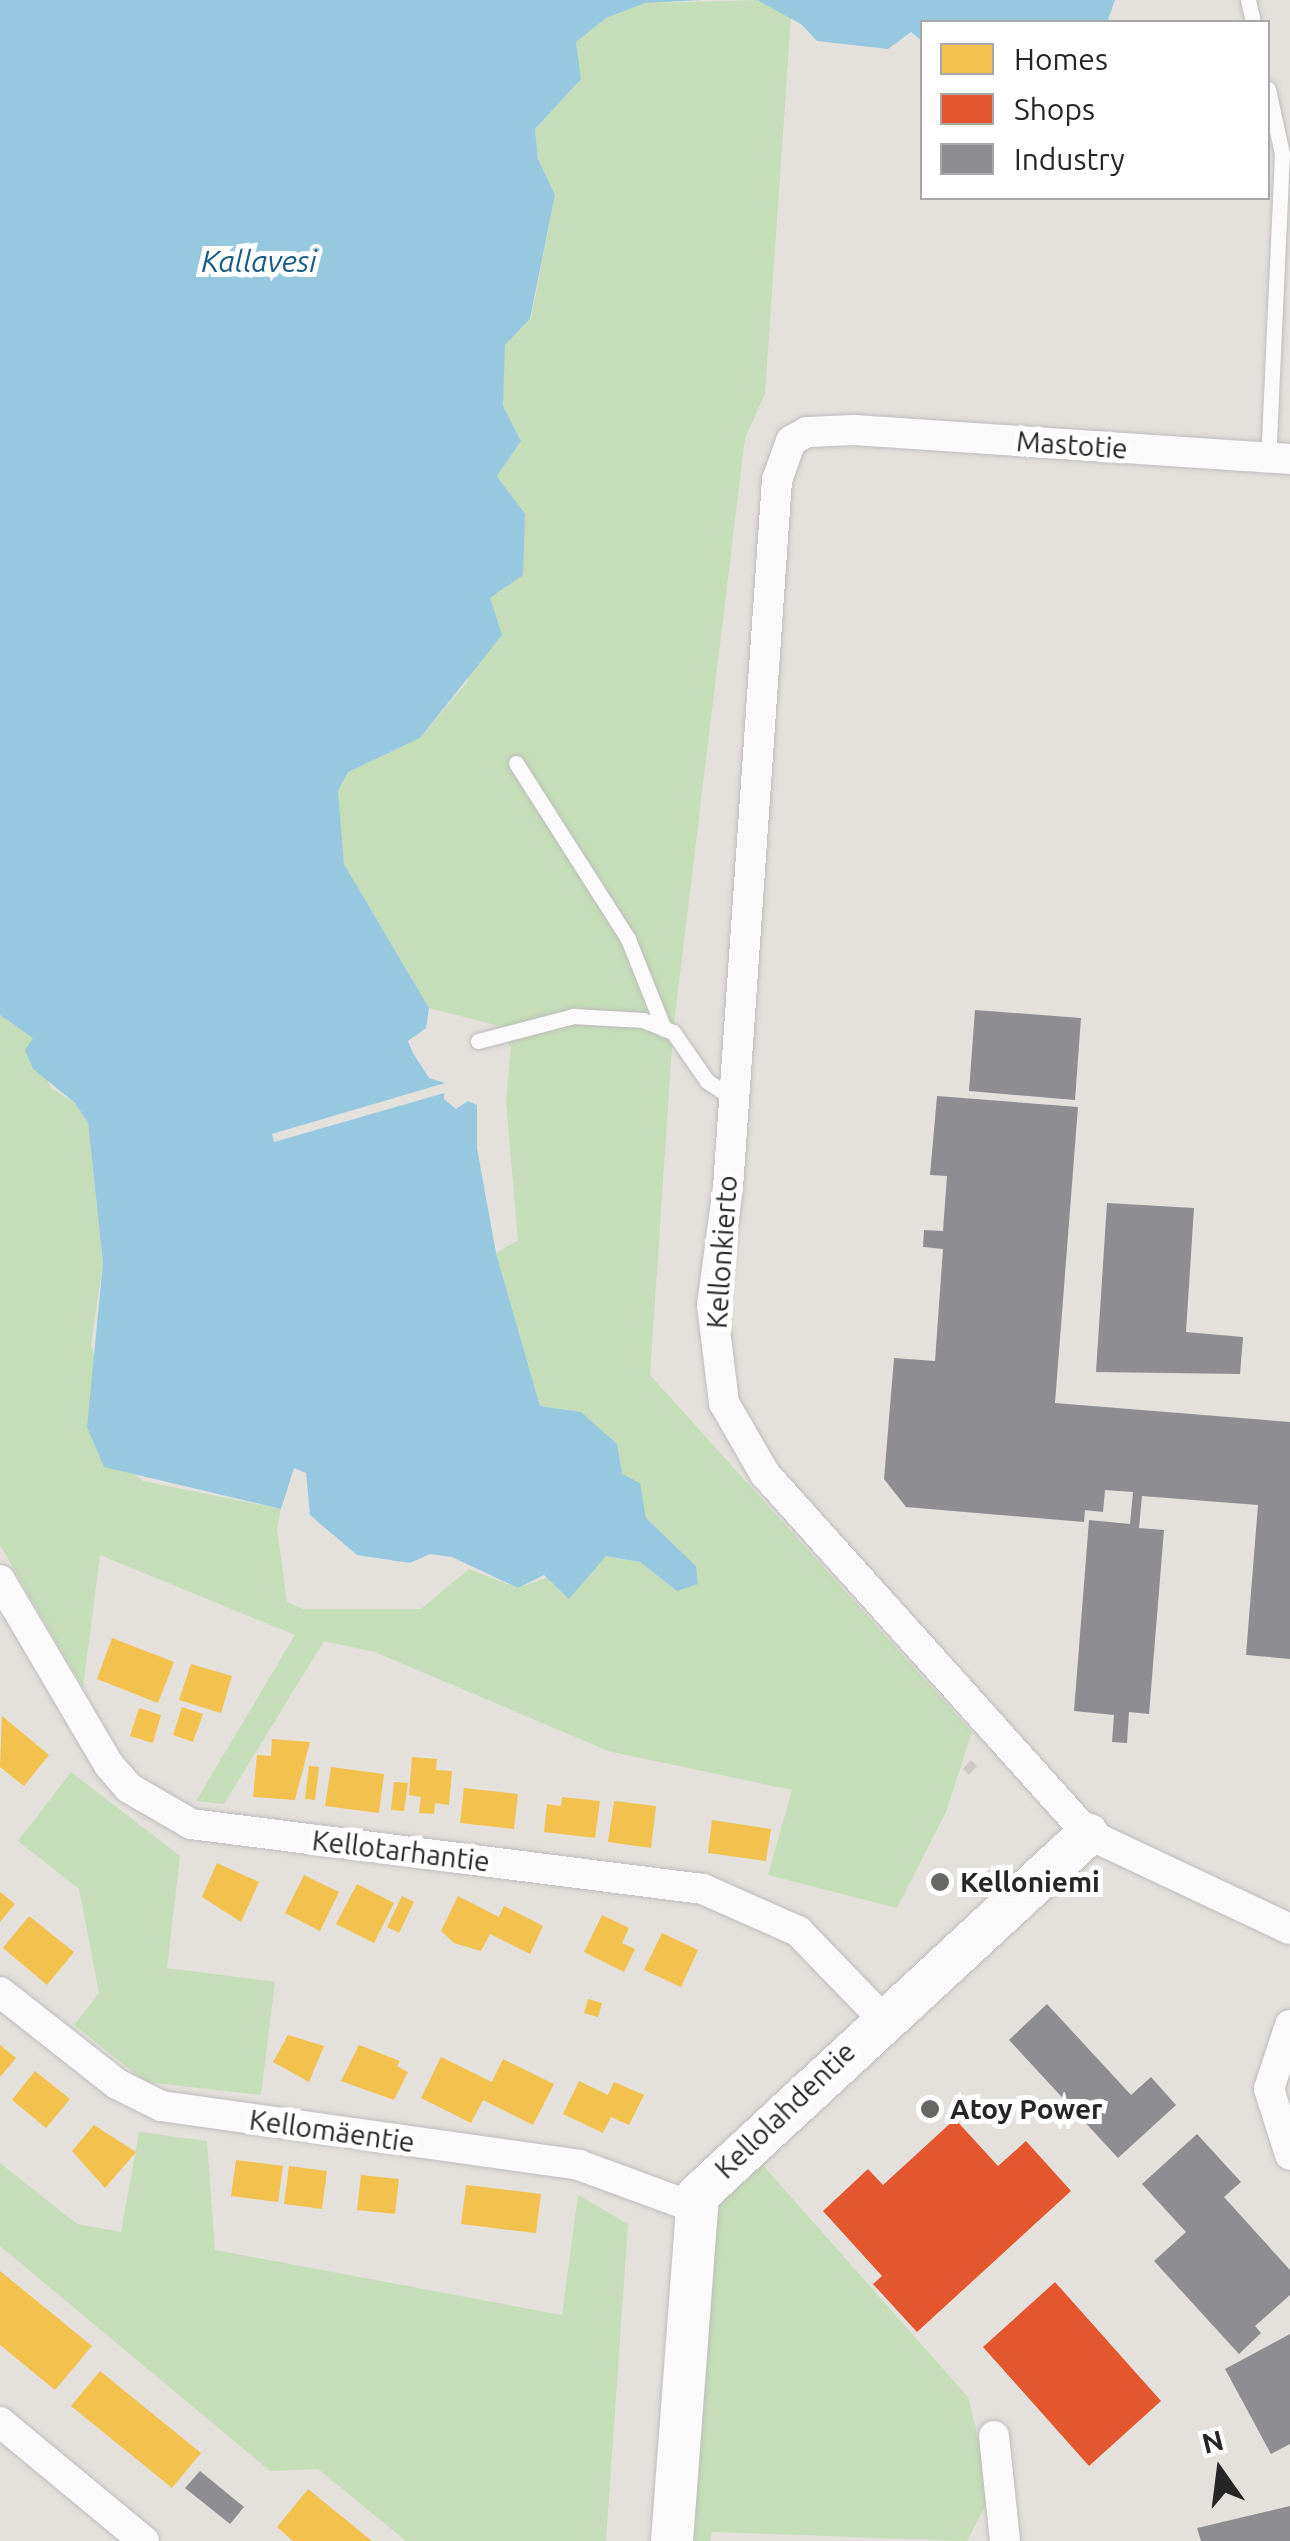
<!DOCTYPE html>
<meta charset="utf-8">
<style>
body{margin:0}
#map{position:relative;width:1290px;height:2541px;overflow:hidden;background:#e4e1dc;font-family:Ubuntu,sans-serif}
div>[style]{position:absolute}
.green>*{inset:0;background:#c5ddb8}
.water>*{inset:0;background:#96c9e0}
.pier>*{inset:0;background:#e4e1dc}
.homes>*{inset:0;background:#f2c14e}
.shops>*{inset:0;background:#e4572e}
.industry>*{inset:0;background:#8d8d92}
.building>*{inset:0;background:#ccc9c6}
.roads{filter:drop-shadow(0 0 2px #bebdbd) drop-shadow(0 0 2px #bebdbd)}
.lane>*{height:15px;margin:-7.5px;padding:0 7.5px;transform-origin:7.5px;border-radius:7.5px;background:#fbfafa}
.street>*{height:30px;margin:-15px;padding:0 15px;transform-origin:15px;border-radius:15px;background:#fbfafa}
.secondary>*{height:42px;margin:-21px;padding:0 21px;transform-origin:21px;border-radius:21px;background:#fbfafa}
.dots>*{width:28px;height:28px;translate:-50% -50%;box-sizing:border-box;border:5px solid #fff;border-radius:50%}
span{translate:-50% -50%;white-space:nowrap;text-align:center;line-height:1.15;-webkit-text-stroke:10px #fff;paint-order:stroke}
.street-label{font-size:28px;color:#262626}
.poi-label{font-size:28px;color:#262626;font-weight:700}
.left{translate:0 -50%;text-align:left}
.water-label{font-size:30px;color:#195c87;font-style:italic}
.legend{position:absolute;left:920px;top:20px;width:350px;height:180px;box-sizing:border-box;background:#fff;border:2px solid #a8a8a8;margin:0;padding:12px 18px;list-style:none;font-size:30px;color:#262626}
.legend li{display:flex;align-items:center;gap:20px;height:50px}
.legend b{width:50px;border:2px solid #a8a8a8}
.north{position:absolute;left:1170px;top:2421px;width:100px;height:100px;-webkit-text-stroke:8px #fff;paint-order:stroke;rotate:346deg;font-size:28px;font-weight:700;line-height:40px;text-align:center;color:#262626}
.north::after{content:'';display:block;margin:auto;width:35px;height:45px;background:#262626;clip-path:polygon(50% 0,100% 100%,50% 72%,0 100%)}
</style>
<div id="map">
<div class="green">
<div style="clip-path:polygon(757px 0,791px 18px,765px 394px,745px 438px,673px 1032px,650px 1375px,972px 1732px,946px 1812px,897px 1908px,768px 1875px,792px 1790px,608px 1751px,375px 1652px,324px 1641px,224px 1804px,196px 1801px,295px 1635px,100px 1555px,83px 1688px,0 1545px,0 1015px,34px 1038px,50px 1087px,75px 1103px,88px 1123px,103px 1263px,91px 1345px,127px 1468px,143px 1481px,281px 1509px,277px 1528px,287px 1602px,303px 1609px,421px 1609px,469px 1569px,518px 1588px,606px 1556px,640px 1562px,677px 1591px,696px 1566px,646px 1518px,639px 1483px,622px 1475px,581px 1412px,540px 1406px,496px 1253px,518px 1240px,506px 1102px,511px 1047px,496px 1025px,429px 1008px,344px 864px,338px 791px,348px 772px,420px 738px,467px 682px,489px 599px,525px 514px,497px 476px,521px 441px,502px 406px,505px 345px,531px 319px,555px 195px,538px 159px,535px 129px,581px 79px,576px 42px,607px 17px,645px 3px)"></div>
<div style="clip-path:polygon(71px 1772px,180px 1856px,167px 1968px,275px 1982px,261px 2095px,146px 2082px,74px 2025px,99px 1993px,79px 1889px,18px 1841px)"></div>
<div style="clip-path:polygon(139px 2132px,207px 2141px,215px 2250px,562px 2315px,578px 2195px,628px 2224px,606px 2541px,406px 2541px,318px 2469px,270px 2471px,0 2246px,0 2163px,77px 2224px,121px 2232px)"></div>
<div style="clip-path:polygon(760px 2162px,968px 2397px,992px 2493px,967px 2541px,712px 2532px,710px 2541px,686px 2541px,706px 2221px)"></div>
</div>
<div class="water">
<div style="clip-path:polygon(0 0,702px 0,645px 3px,606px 18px,576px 42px,581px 79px,535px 129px,538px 159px,555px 195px,530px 319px,505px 345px,503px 406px,521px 441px,497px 476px,525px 514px,523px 575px,490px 598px,502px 635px,420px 738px,348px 772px,338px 791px,344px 864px,429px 1008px,426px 1028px,408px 1041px,413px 1053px,429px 1078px,445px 1083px,444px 1099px,456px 1109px,468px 1101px,477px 1105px,477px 1148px,496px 1253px,540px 1406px,581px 1412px,617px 1444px,622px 1474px,640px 1483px,646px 1518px,696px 1566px,698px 1584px,677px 1591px,640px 1562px,606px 1556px,569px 1599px,544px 1575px,518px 1588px,452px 1557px,430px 1554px,410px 1563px,357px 1555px,310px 1515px,306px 1473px,294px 1468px,281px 1509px,104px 1467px,87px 1427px,103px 1263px,88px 1123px,75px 1103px,33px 1069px,25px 1050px,33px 1038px,0 1015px)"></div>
<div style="clip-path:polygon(757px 0,1115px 0,1107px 22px,922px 22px,922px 41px,911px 32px,888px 49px,817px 41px,801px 24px)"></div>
</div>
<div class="pier">
<div style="clip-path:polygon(445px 1083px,448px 1092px,274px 1142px,272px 1134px)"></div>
</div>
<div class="homes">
<div style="clip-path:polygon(112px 1638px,174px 1662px,158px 1703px,97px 1679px)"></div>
<div style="clip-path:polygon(191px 1664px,232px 1676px,221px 1713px,179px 1700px)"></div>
<div style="clip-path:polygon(182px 1707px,203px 1714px,193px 1742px,173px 1735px)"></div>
<div style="clip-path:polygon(139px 1708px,161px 1715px,153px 1743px,130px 1736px)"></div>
<div style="clip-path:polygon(2px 1716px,49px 1755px,24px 1786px,0 1767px)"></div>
<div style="clip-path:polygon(272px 1739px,310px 1742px,295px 1800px,253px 1797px,257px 1755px,271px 1756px)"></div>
<div style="clip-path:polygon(412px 1757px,437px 1759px,436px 1770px,452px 1771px,449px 1805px,435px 1803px,434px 1814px,419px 1813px,421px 1797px,409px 1795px)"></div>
<div style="clip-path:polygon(309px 1766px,319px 1767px,315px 1800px,305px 1799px)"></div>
<div style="clip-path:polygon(331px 1767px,384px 1774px,379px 1813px,325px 1806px)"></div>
<div style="clip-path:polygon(394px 1782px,408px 1783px,404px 1811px,391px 1810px)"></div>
<div style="clip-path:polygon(464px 1788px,518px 1794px,514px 1829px,460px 1823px)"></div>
<div style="clip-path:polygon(562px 1797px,600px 1801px,595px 1838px,544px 1832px,547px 1804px,561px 1806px)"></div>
<div style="clip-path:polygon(614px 1801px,656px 1806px,651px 1848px,608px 1842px)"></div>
<div style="clip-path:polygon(712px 1820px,771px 1829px,766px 1861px,708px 1853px)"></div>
<div style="clip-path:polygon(217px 1863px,259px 1882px,241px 1922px,202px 1897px)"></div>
<div style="clip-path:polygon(304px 1875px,339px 1892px,320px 1931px,285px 1913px)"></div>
<div style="clip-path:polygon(357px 1884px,394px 1903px,374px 1943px,336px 1924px)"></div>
<div style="clip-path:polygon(0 1892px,15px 1904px,0 1922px)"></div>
<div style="clip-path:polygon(402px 1896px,414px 1902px,399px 1933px,387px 1927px)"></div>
<div style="clip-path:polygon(458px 1896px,499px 1917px,504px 1906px,543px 1926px,530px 1954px,490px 1934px,481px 1951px,454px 1943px,441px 1931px)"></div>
<div style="clip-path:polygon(602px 1915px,629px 1928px,622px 1943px,635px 1949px,624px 1972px,584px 1952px)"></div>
<div style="clip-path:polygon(29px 1916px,74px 1952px,47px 1985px,3px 1948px)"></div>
<div style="clip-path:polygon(662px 1933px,698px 1950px,681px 1987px,644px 1970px)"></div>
<div style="clip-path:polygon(588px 1999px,602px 2003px,598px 2017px,584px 2013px)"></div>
<div style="clip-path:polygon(288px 2035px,324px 2046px,309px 2082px,273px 2062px)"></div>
<div style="clip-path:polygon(0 2045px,16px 2058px,0 2077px)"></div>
<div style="clip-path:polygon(359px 2045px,400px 2061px,397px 2066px,408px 2072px,394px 2100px,341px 2081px)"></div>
<div style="clip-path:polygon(441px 2057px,492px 2082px,503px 2059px,554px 2084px,533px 2125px,483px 2100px,471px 2123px,421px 2098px)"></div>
<div style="clip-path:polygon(35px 2071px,70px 2099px,46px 2128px,12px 2100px)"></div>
<div style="clip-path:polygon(579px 2081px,608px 2095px,614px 2082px,644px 2095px,629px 2125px,611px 2117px,603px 2133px,563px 2114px)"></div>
<div style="clip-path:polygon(94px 2125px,136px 2152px,105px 2188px,72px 2151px)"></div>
<div style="clip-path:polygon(236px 2160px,283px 2166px,278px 2202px,231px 2196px)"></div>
<div style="clip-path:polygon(289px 2166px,327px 2171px,322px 2209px,284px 2204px)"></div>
<div style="clip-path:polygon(361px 2175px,399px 2179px,395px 2214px,357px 2210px)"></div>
<div style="clip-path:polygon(466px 2185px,541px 2194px,536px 2233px,461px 2224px)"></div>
<div style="clip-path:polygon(0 2271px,92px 2346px,55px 2390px,0 2345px)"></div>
<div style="clip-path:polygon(100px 2371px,201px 2453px,172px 2488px,71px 2406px)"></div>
<div style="clip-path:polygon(308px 2489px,372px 2541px,293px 2541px,277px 2527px)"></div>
</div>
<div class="shops">
<div style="clip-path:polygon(955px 2119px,998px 2166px,1026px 2141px,1071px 2191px,917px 2332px,873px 2284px,882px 2276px,823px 2211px,868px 2169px,883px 2185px)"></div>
<div style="clip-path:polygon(1055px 2282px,1161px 2401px,1089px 2466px,983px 2347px)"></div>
</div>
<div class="industry">
<div style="clip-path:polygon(975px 1010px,1081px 1018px,1075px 1100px,969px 1091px)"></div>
<div style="clip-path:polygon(937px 1096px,1078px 1107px,1055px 1403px,1290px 1422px,1290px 1659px,1246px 1655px,1258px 1505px,1142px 1496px,1139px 1528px,1164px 1530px,1149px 1714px,1129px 1712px,1127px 1743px,1112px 1742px,1114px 1715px,1074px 1711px,1089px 1520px,1130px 1524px,1133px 1492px,1105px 1490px,1103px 1512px,1085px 1510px,1084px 1522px,906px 1507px,884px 1479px,894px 1358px,935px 1361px,943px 1249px,923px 1247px,924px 1230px,943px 1231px,947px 1176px,930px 1175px)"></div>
<div style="clip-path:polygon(1107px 1203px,1194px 1208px,1186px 1332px,1243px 1337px,1240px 1374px,1096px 1372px)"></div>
<div style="clip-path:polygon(1047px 2004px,1131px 2095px,1151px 2077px,1176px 2105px,1118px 2158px,1009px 2040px)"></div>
<div style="clip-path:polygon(1197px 2134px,1241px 2182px,1224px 2197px,1290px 2270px,1290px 2295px,1255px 2326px,1261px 2333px,1239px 2354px,1154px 2261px,1186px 2232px,1142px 2184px)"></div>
<div style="clip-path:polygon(1290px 2334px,1290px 2444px,1271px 2454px,1225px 2369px)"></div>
<div style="clip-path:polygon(200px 2471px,244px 2507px,230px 2524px,185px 2488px)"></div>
<div style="clip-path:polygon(1290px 2506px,1290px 2541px,1201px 2541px,1197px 2528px)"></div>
</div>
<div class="building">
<div style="clip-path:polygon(971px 1760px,977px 1766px,969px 1775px,963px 1769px)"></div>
</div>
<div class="roads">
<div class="lane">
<div style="left:1248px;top:0;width:23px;rotate:77deg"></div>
<div style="left:1268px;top:89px;width:66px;rotate:77.8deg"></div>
<div style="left:1282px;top:154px;width:304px;rotate:92.6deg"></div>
<div style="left:516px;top:763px;width:209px;rotate:57.5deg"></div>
<div style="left:628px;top:939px;width:97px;rotate:68.2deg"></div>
<div style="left:478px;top:1041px;width:98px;rotate:-14.7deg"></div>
<div style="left:573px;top:1016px;width:70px;rotate:3.3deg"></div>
<div style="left:643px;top:1020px;width:32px;rotate:22deg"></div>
<div style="left:673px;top:1032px;width:60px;rotate:55.2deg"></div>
<div style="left:707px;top:1081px;width:30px;rotate:34deg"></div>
</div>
<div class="street">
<div style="left:1290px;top:459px;width:437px;rotate:-176.2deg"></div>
<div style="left:854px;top:430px;width:47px;rotate:177.6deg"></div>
<div style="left:807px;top:432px;width:18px;rotate:151deg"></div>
<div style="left:791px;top:441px;width:41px;rotate:109.7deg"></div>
<div style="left:777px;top:480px;width:709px;rotate:93.96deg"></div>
<div style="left:728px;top:1187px;width:119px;rotate:97.7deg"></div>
<div style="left:712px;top:1305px;width:99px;rotate:83deg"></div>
<div style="left:724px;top:1403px;width:82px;rotate:60deg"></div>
<div style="left:765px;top:1474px;width:484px;rotate:48.1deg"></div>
<div style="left:1088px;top:1834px;width:223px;rotate:25.2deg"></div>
<div style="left:0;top:1580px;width:215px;rotate:59.5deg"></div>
<div style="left:109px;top:1765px;width:30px;rotate:49deg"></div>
<div style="left:129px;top:1788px;width:72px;rotate:30.1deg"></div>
<div style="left:191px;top:1824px;width:516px;rotate:7.24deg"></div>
<div style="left:703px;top:1889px;width:104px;rotate:23.9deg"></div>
<div style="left:798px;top:1931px;width:121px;rotate:46deg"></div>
<div style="left:0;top:1992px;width:149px;rotate:38.2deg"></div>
<div style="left:117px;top:2084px;width:49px;rotate:26.6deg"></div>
<div style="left:161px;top:2106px;width:422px;rotate:8deg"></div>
<div style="left:579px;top:2165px;width:121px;rotate:20.2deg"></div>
<div style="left:1290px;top:2025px;width:67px;rotate:108.2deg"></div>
<div style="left:1269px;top:2089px;width:69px;rotate:72.3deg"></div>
<div style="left:0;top:2422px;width:187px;rotate:39.6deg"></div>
<div style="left:994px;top:2436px;width:106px;rotate:84deg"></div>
</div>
<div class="secondary">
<div style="left:672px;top:2541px;width:347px;rotate:-85.7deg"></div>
<div style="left:698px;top:2195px;width:531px;rotate:-42.79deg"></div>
</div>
</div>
<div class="dots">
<div style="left:940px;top:1882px;background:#686766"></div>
<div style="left:930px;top:2109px;background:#686766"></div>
</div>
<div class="street-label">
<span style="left:1072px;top:445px;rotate:4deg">Mastotie</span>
<span style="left:722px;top:1252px;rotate:-86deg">Kellonkierto</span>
<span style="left:401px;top:1851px;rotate:7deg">Kellotarhantie</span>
<span style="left:785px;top:2110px;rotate:-44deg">Kellolahdentie</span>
<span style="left:332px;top:2131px;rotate:8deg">Kellomäentie</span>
</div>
<div class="poi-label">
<span class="left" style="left:960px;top:1882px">Kelloniemi</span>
<span class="left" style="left:950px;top:2109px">Atoy Power</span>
</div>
<div class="water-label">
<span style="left:259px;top:261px">Kallavesi</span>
</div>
<ul class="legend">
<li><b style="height:28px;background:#f2c14e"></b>Homes</li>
<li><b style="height:28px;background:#e4572e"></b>Shops</li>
<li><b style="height:28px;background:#8d8d92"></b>Industry</li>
</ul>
<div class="north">N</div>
</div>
